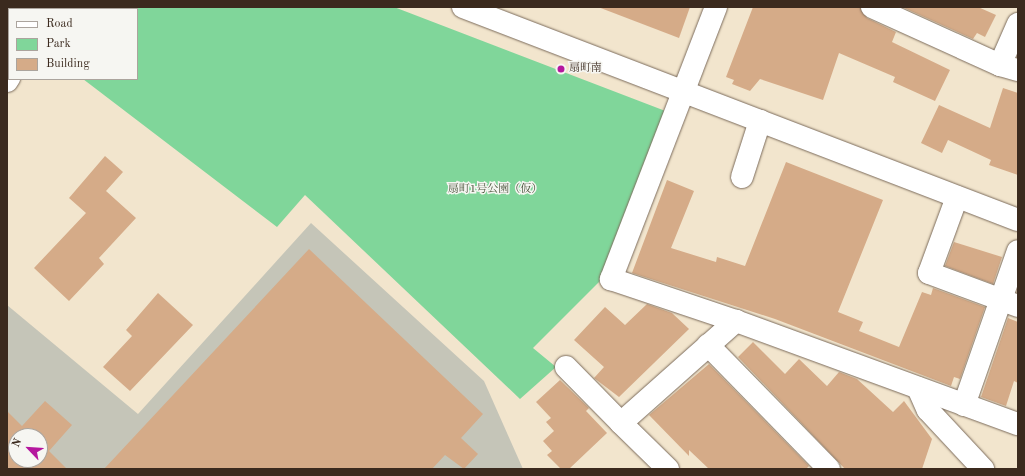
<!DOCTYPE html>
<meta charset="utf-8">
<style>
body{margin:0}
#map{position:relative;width:1025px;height:476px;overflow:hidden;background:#f2e5cd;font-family:"Old Standard TT","Noto Serif JP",serif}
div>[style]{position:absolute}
.industrial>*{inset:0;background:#c5c5b8}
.green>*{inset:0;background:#80d69a}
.building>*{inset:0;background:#d5ab88}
.roads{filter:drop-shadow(0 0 1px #7b6b5b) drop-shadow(0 0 1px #7b6b5b)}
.minor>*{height:22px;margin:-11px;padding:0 11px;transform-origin:11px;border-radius:11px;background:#fff}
.dots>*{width:11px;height:11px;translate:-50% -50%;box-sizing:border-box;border:2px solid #f6f6f2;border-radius:50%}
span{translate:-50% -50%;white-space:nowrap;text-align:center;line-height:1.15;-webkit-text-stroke:3px #f6f6f2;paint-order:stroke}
.poi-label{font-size:11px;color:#3b2a1e}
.left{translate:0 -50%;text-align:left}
.park-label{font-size:11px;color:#4c553d}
.frame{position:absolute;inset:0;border:8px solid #3b2a1e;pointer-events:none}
.legend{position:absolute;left:8px;top:8px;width:130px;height:72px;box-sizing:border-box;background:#f6f6f2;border:1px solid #aba49d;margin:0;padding:5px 7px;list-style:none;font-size:12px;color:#3b2a1e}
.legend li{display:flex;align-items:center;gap:8px;height:20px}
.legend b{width:20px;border:1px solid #aba49d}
.north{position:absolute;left:8px;top:428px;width:40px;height:40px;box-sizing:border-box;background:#f6f6f2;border:1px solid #aba49d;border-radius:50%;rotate:295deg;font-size:11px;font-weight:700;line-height:16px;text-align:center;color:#3b2a1e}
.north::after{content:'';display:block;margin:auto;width:14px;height:18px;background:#b5179e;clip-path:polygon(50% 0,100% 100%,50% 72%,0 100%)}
</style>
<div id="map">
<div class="industrial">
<div style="clip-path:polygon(evenodd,311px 223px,484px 381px,523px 469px,7px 469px,7px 305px,138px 414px,311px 223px,16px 436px,40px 436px,40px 460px,16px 460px,16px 436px)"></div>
</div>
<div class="green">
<div style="clip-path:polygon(71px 7px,394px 7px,668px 112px,604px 277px,533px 348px,556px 367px,520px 399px,305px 195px,277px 227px,83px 79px,137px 79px,137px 9px)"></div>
</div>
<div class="building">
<div style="clip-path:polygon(598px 7px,690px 7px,679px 38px)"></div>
<div style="clip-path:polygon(753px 7px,860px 7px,867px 18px,896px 32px,892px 42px,950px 70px,935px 101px,893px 82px,895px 77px,839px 53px,823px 100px,760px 79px,750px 91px,732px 84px,734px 80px,726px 77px)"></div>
<div style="clip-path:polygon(902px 7px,978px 7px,996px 15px,985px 37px,977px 33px,973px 39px)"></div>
<div style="clip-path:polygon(1003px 88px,1018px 93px,1018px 175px,989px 165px,991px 160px,948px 140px,942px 153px,921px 143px,939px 105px,990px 128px)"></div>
<div style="clip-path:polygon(105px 156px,123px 172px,106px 191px,136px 218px,99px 258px,104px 264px,69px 301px,34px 268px,86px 213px,69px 198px)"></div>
<div style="clip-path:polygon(786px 162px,883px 200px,838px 312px,863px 322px,859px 331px,899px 347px,922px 292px,931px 295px,933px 288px,985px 307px,960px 379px,954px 377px,951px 386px,775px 319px,632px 273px,667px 180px,694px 191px,671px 248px,716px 262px,717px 257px,745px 266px)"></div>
<div style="clip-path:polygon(954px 242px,1002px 257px,993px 284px,945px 266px)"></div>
<div style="clip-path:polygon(309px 249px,483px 414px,461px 438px,478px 454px,464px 469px,445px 455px,432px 469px,104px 469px)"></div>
<div style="clip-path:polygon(158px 293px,193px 325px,130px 391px,103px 367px,132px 336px,126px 330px)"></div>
<div style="clip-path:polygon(647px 304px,672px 313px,689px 329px,619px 397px,594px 378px,604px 367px,574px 340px,605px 307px,625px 325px)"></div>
<div style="clip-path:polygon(1008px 318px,1018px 322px,1018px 383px,1014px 381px,1006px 406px,981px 397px)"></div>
<div style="clip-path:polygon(753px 342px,785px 374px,799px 359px,827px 386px,839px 372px,857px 379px,893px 412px,904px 401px,932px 439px,922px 469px,845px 469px,738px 357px)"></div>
<div style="clip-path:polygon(709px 364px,809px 466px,806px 469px,709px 469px,689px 450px,689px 456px,649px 415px)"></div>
<div style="clip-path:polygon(560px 380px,589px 408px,586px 411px,607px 433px,569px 469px,561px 469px,547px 455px,552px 451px,543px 441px,554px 431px,546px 422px,551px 418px,536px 402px)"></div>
<div style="clip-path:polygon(evenodd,45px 401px,72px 425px,49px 451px,67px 469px,7px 469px,7px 411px,22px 426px,45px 401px,16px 436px,40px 436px,40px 460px,16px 460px,16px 436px)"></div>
</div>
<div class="roads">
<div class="minor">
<div style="left:463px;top:7px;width:594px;rotate:21deg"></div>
<div style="left:716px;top:7px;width:292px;rotate:111.1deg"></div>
<div style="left:611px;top:279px;width:132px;rotate:18.6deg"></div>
<div style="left:872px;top:7px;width:141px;rotate:24.4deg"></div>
<div style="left:1000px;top:65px;width:45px;rotate:-66.3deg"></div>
<div style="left:52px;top:9px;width:2px;rotate:-63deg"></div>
<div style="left:1000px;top:65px;width:19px;rotate:16deg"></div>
<div style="left:7px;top:81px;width:4px;rotate:-56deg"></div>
<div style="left:742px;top:177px;width:59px;rotate:-72.2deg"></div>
<div style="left:957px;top:197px;width:81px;rotate:110.2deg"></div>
<div style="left:929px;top:273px;width:95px;rotate:20.3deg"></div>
<div style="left:708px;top:345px;width:173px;rotate:45.7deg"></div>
<div style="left:566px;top:367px;width:78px;rotate:45.5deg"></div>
<div style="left:918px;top:388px;width:24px;rotate:66deg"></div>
<div style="left:928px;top:410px;width:81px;rotate:47deg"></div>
<div style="left:964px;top:405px;width:163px;rotate:-70.7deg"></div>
<div style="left:668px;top:469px;width:66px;rotate:-135.6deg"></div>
<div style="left:621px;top:423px;width:154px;rotate:-41.6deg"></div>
<div style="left:736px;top:321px;width:300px;rotate:20.1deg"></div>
</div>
</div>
<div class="dots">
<div style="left:561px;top:69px;background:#b5179e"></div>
</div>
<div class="poi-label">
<span class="left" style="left:569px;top:69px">扇町南</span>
</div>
<div class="park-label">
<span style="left:495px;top:190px">扇町1号公園（仮）</span>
</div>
<div class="frame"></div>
<ul class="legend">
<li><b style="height:5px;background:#fff"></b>Road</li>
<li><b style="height:11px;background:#80d69a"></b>Park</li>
<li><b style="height:11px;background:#d5ab88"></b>Building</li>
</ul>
<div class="north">N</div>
</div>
